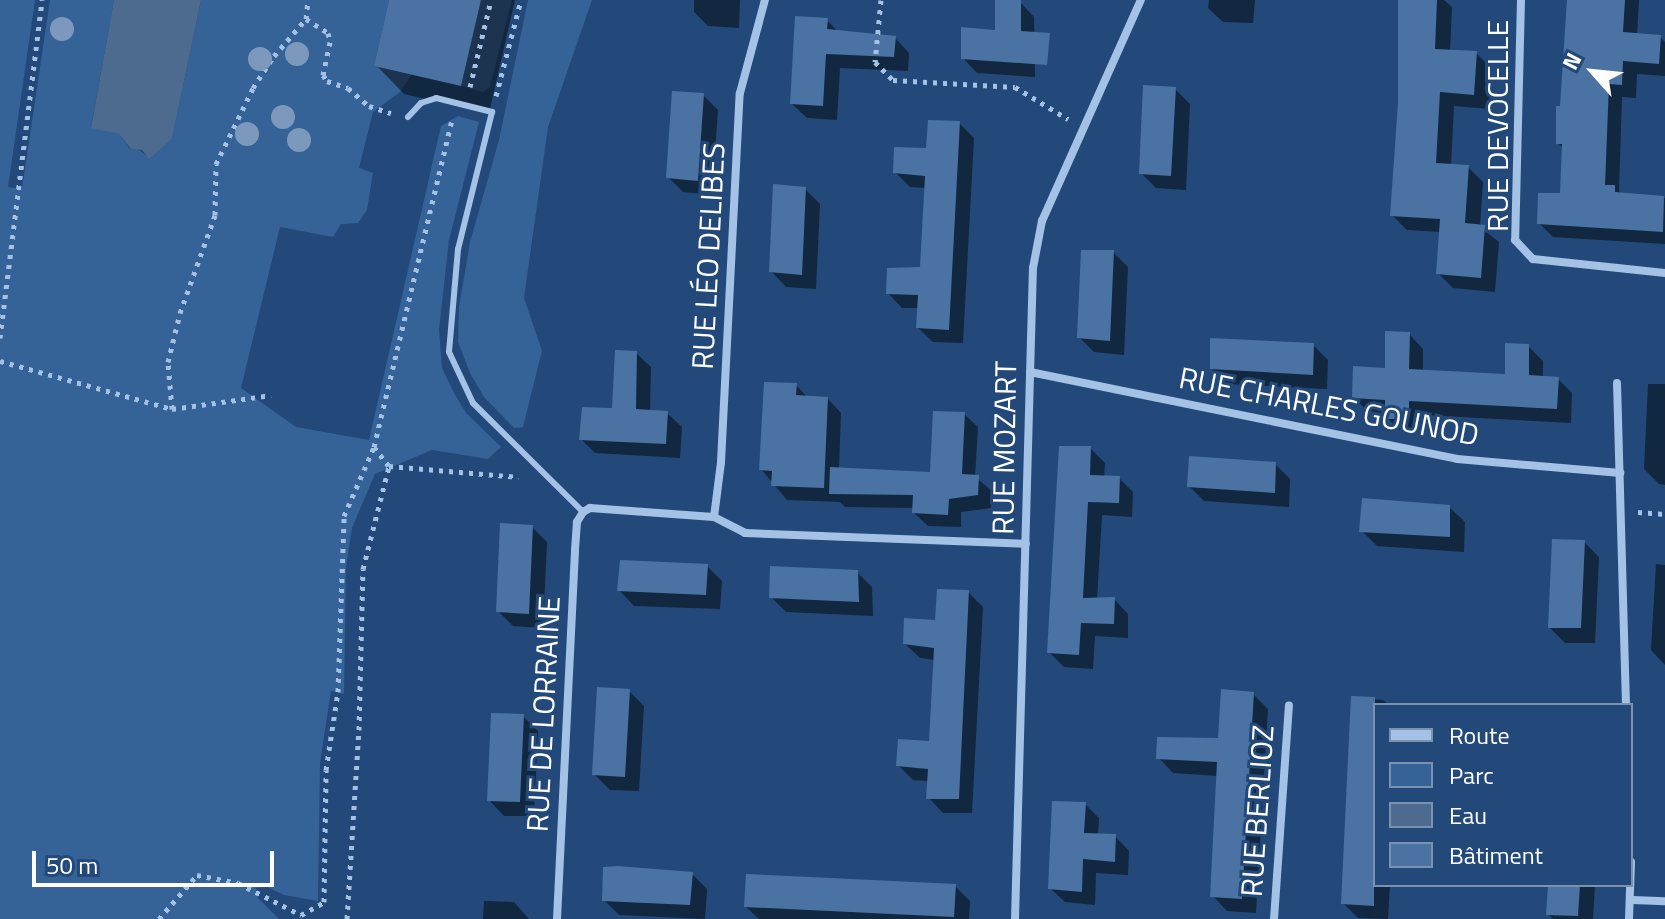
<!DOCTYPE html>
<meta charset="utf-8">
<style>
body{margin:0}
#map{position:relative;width:1665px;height:919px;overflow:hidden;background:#224979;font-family:"Titillium Web",sans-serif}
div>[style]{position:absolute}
.green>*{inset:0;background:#356397}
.water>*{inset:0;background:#4d6b8e}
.shadow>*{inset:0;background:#0007}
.building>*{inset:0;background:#4a73a3}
.path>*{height:5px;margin-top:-2.5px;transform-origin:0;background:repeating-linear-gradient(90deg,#a3c2e5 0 4px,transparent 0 10px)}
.lane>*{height:6px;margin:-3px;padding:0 3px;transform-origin:3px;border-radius:3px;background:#a3c2e5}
.street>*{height:8px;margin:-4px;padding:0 4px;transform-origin:4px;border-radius:4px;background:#a3c2e5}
.trees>*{width:24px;height:24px;margin:-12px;border-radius:50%;background:#7c99bd}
span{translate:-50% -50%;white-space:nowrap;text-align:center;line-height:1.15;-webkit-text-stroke:6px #224979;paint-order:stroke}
.street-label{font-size:30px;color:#fff}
.legend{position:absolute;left:1373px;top:703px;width:260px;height:184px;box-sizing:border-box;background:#224979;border:2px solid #7a92af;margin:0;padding:10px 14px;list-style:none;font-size:24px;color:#fff}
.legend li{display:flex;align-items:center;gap:16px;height:40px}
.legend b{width:40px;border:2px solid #7a92af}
.north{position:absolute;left:1553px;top:32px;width:80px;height:80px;-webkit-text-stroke:6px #224979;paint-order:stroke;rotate:297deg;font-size:22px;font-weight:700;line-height:32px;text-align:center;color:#fff}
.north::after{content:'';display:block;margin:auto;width:28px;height:36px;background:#fff;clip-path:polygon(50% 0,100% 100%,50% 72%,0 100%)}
.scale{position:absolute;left:32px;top:851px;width:242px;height:36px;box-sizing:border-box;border:4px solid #fff;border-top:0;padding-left:10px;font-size:24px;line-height:28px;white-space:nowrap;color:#fff;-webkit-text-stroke:6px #224979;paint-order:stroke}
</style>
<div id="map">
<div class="green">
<div style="clip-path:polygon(0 0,35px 0,8px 187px,22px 189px,50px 0,114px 0,91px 127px,119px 134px,130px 149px,138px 149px,149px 158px,172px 139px,201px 0,389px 0,374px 66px,412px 74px,400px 92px,373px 112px,359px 168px,373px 173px,367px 210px,358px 223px,341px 224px,333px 237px,280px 227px,241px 388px,296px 427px,369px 440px,441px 126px,458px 116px,479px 122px,449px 240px,439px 330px,442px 368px,454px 393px,466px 413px,501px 447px,488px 459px,432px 450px,375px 474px,352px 528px,346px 567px,344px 694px,331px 691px,320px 763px,318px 901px,284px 895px,267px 887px,256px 888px,256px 896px,279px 919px,0 919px)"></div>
<div style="clip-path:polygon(481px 0,512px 0,490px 87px,483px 92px,461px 86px)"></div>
<div style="clip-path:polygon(528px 0,592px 0,548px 127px,524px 298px,542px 351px,523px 427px,514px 428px,484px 397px,470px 373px,458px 342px,459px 307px,470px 242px,499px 140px)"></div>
</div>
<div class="water">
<div style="clip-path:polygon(114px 0,201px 0,172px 139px,149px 159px,142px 150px,131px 149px,119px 134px,91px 128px)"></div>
</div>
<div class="shadow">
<div style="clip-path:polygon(391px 0,515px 0,489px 113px,404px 94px,376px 65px)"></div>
<div style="clip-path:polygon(694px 0,740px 0,739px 28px,708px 26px,694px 12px)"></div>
<div style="clip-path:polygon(1209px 0,1255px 0,1253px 23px,1223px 22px,1208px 8px)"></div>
<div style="clip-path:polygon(1400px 0,1444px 0,1452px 7px,1450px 52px,1476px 53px,1491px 68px,1489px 109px,1454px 106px,1451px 166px,1468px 167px,1483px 182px,1480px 227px,1499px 242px,1495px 292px,1453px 288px,1438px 273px,1441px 232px,1407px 230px,1392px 215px,1400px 103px)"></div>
<div style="clip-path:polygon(1568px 0,1639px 0,1637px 35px,1660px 37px,1665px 42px,1665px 76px,1637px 74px,1636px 98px,1622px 97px,1619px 191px,1622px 195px,1665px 198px,1665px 244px,1553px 237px,1539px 223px,1562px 195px,1564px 149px,1558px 143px)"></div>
<div style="clip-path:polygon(1020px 2px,1034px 17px,1035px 77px,977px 73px,963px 58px,997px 32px)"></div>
<div style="clip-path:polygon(827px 20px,839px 33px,895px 38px,909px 53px,908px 71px,840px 68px,837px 120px,807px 118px,792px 104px)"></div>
<div style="clip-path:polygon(1175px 89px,1190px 104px,1186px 190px,1156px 188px,1141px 173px)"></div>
<div style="clip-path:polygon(703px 95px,718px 110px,712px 195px,683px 192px,668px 177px)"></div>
<div style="clip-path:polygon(959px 123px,974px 138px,963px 343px,933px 342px,918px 328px,919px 308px,902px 308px,888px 293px,922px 269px,926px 188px,910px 187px,895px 172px)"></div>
<div style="clip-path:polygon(805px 189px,820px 204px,816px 289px,786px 287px,771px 271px)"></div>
<div style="clip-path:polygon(1113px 252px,1128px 267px,1124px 355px,1094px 352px,1079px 337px)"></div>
<div style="clip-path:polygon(1409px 334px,1423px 349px,1423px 372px,1507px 376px,1528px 346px,1543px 361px,1543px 378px,1558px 379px,1572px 393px,1571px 423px,1423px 415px,1422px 433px,1402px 432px,1387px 418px,1387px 413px,1368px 412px,1354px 397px,1387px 370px)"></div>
<div style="clip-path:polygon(1313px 345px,1328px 360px,1327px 389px,1227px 384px,1212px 369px)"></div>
<div style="clip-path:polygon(636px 353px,651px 367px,650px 412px,667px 413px,682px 427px,680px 458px,595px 453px,581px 439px,613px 410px)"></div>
<div style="clip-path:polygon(1648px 384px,1665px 384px,1665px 485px,1659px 484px,1644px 469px)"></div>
<div style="clip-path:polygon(796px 385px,808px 398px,827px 398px,841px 413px,839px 469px,932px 474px,964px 414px,978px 427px,975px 477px,992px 491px,991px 508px,961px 512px,961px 527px,928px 526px,914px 513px,915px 508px,845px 507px,840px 502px,787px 500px,761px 469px)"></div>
<div style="clip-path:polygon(1090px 448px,1105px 463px,1104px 478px,1119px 478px,1133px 492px,1132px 517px,1102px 515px,1097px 600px,1114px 599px,1128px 614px,1128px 638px,1095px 636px,1093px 669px,1064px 667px,1049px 652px)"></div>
<div style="clip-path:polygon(1275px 464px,1290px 479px,1289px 507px,1204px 501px,1189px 486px)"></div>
<div style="clip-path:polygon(1449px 507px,1465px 522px,1464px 552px,1377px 546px,1362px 531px)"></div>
<div style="clip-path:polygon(532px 527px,547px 542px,543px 628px,513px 626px,498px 611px)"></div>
<div style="clip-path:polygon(1584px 542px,1599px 557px,1595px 643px,1565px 643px,1550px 628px)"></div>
<div style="clip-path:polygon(1656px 564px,1665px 565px,1665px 665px,1651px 650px)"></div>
<div style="clip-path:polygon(707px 566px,722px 581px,720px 609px,634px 606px,619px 590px)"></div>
<div style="clip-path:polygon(857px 572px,872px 587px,873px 616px,786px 612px,771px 597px)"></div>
<div style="clip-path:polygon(968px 592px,983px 607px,972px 813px,943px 813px,929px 798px,929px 781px,913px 780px,898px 765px,931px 743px,935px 660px,920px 658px,905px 644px,937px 623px)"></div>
<div style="clip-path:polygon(629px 691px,644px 706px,639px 791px,610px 790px,594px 774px)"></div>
<div style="clip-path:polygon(1253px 694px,1268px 709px,1256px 913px,1227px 911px,1213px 896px,1218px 776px,1173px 773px,1159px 758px,1220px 740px)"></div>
<div style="clip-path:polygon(1353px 698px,1383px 700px,1389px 705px,1375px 705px,1375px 885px,1390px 885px,1388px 919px,1358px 918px,1343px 903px)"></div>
<div style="clip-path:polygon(523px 716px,538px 731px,534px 816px,504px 816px,489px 800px)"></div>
<div style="clip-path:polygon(1085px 804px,1099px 818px,1098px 836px,1115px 836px,1129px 851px,1128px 875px,1096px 873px,1095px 905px,1065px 902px,1050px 888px)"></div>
<div style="clip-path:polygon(692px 874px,707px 889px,705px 919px,619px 915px,604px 900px)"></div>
<div style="clip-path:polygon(1549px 885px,1595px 885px,1593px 919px,1553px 919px,1548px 914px)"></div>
<div style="clip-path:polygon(955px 886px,970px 901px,969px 919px,759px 919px,746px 907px)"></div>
<div style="clip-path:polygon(484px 901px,514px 902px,529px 919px,483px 919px)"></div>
</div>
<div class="building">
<div style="clip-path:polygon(389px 0,481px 0,461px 86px,374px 66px)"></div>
<div style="clip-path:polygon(995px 0,1021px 0,1021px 31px,1050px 33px,1047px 65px,961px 59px,961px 27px,995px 30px)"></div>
<div style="clip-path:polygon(1398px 0,1437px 0,1435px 49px,1477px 51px,1474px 95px,1440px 92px,1436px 163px,1469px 165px,1465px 223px,1485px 225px,1481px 278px,1436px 274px,1440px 219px,1390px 216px,1398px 103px)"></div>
<div style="clip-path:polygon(1567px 0,1625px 0,1623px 32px,1661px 35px,1659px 64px,1623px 61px,1622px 85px,1609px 84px,1605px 185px,1615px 185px,1615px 192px,1664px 196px,1663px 232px,1537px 224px,1538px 193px,1560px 193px,1562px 144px,1556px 144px,1556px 106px,1560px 106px)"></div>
<div style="clip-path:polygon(795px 16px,828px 18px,827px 29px,896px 36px,894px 57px,826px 54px,823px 106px,790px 104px)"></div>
<div style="clip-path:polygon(1143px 85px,1176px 87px,1171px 176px,1139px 174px)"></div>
<div style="clip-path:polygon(672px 91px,704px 93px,698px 181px,666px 178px)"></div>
<div style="clip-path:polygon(928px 120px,960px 121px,949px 330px,916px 328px,918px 295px,886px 294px,887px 268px,920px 267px,925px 176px,893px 173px,894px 147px,926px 148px)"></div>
<div style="clip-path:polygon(773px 184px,806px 187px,802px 275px,769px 272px)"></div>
<div style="clip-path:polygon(1081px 250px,1114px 250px,1110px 341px,1077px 338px)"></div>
<div style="clip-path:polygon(1385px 331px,1410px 332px,1409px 369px,1505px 374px,1505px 343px,1529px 344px,1529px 375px,1559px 377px,1557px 409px,1409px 401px,1409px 419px,1385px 419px,1385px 400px,1352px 398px,1353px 366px,1385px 368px)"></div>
<div style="clip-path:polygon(1210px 338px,1314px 343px,1313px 375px,1210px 369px)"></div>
<div style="clip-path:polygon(615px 350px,637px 351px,636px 409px,668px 411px,666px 444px,579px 440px,582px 407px,612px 408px)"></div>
<div style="clip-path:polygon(764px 382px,797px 383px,796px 395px,828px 397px,824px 488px,771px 486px,772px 471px,759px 470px)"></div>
<div style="clip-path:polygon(933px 411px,965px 412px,962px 474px,979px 475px,978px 495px,949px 499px,948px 515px,912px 513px,913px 495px,829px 494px,830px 467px,930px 472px)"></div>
<div style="clip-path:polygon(1059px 446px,1091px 446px,1090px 475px,1120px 476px,1119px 503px,1088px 502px,1083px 598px,1115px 597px,1114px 624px,1081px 623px,1079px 655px,1047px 653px)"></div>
<div style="clip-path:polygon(1189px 456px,1276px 462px,1275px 493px,1187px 487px)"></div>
<div style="clip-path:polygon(1362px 498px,1450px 505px,1450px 537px,1359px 532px)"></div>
<div style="clip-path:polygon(500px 523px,533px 525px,529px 614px,496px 612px)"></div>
<div style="clip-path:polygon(1552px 539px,1585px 540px,1581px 628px,1548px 628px)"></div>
<div style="clip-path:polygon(620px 560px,708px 564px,706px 595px,617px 591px)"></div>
<div style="clip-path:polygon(770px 566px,858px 570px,859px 602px,769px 598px)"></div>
<div style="clip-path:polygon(937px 589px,969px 590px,959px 799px,926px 799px,928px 769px,896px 766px,898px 739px,929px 741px,934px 648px,903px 644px,904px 618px,935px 620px)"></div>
<div style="clip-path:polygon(597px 687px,630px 689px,625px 777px,592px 775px)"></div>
<div style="clip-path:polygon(1221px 689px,1254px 692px,1242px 899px,1210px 897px,1217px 762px,1156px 759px,1157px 737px,1218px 738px)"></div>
<div style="clip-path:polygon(1351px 696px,1375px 697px,1374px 906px,1341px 904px)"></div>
<div style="clip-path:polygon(491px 713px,524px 714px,520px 802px,487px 801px)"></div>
<div style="clip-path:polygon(1052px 801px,1086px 802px,1084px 833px,1116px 834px,1115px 862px,1083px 859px,1082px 892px,1048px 889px)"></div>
<div style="clip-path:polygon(618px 866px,693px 872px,690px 905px,602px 901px,603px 867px)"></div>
<div style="clip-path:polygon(746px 874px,956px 884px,954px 917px,744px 907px)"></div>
<div style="clip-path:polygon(1548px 885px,1580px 885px,1578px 916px,1546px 915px)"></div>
</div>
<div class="path">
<div style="left:881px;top:0;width:62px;rotate:95.5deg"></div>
<div style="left:875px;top:62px;width:25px;rotate:45deg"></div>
<div style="left:893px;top:80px;width:122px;rotate:3.3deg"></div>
<div style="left:1015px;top:87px;width:62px;rotate:31.1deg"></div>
<div style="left:306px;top:19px;width:26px;rotate:32deg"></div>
<div style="left:328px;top:33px;width:9px;rotate:77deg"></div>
<div style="left:330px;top:42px;width:34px;rotate:102deg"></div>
<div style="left:323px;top:75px;width:7px;rotate:56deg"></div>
<div style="left:327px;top:81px;width:22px;rotate:18deg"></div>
<div style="left:348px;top:88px;width:28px;rotate:41deg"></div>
<div style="left:369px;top:106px;width:23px;rotate:18deg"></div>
<div style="left:470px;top:87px;width:89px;rotate:-76.4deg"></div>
<div style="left:496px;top:96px;width:99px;rotate:-75.4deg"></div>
<div style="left:0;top:338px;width:341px;rotate:-82.9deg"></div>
<div style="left:0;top:361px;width:179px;rotate:15.6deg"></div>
<div style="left:172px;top:409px;width:100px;rotate:-8deg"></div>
<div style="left:172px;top:409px;width:47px;rotate:-94.9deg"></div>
<div style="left:168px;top:362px;width:50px;rotate:-76.2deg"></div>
<div style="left:180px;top:313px;width:104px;rotate:-70.3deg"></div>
<div style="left:215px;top:215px;width:51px;rotate:-88.9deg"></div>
<div style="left:216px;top:164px;width:85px;rotate:-64deg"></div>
<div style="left:253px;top:88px;width:38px;rotate:-57deg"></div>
<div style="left:274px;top:56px;width:49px;rotate:-49.1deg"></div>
<div style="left:306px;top:19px;width:19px;rotate:-84deg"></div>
<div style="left:374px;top:447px;width:24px;rotate:52deg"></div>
<div style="left:1638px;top:512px;width:27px;rotate:4deg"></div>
<div style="left:159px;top:919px;width:58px;rotate:-49.2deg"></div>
<div style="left:197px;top:875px;width:42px;rotate:11deg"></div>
<div style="left:238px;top:883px;width:71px;rotate:26.9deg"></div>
<div style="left:301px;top:915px;width:26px;rotate:-29deg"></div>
<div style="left:324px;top:902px;width:132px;rotate:-89.1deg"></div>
<div style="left:326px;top:770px;width:79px;rotate:-81.3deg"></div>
<div style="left:338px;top:692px;width:176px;rotate:-88deg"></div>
<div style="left:344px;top:516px;width:75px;rotate:-66.5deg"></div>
<div style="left:374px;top:447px;width:336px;rotate:-76.6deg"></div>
<div style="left:347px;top:919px;width:189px;rotate:-86.4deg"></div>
<div style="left:359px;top:730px;width:161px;rotate:-88.6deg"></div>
<div style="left:363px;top:569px;width:106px;rotate:-75.8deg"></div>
<div style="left:389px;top:466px;width:130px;rotate:4.8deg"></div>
</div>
<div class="lane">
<div style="left:408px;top:117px;width:19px;rotate:-47deg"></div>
<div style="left:421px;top:103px;width:16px;rotate:-18deg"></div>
<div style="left:436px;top:98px;width:58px;rotate:14deg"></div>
<div style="left:492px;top:112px;width:141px;rotate:103.9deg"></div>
<div style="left:458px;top:249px;width:103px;rotate:95deg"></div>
<div style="left:449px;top:352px;width:56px;rotate:64.8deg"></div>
<div style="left:473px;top:403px;width:155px;rotate:44.7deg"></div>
</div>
<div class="street">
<div style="left:1521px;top:0;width:240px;rotate:91.4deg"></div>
<div style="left:1515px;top:240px;width:26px;rotate:47deg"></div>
<div style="left:1533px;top:259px;width:133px;rotate:6.1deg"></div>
<div style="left:1030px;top:372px;width:436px;rotate:11.5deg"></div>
<div style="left:1457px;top:459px;width:164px;rotate:4.9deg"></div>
<div style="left:1617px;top:383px;width:322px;rotate:88.4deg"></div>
<div style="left:714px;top:517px;width:55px;rotate:-82.7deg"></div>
<div style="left:721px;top:462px;width:369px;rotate:-87.1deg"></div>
<div style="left:740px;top:93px;width:96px;rotate:-75deg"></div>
<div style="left:1632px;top:900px;width:33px;rotate:2deg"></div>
<div style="left:557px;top:919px;width:369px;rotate:-87.2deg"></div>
<div style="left:575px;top:550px;width:28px;rotate:-86deg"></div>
<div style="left:577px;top:522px;width:12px;rotate:-59deg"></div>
<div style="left:583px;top:512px;width:8px;rotate:-30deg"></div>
<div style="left:590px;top:508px;width:124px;rotate:4.2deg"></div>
<div style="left:714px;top:517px;width:35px;rotate:27deg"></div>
<div style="left:745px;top:533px;width:281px;rotate:2.2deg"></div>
<div style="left:1015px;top:919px;width:651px;rotate:-88.42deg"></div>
<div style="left:1033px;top:268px;width:48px;rotate:-79.2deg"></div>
<div style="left:1042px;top:221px;width:242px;rotate:-65.9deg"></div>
<div style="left:1274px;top:919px;width:214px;rotate:-86deg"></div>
<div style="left:1629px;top:919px;width:57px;rotate:-88deg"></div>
</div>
<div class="trees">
<div style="left:62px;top:29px"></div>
<div style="left:297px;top:54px"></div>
<div style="left:260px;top:59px"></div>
<div style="left:283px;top:117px"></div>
<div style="left:247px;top:134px"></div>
<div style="left:299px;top:140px"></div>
</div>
<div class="street-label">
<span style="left:1497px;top:126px;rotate:-90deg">RUE DEVOCELLE</span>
<span style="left:708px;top:256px;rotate:-87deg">RUE LÉO DELIBES</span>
<span style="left:1329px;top:406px;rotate:11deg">RUE CHARLES GOUNOD</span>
<span style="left:1004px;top:448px;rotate:-89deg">RUE MOZART</span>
<span style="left:543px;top:714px;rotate:-87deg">RUE DE LORRAINE</span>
<span style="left:1257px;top:811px;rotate:-86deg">RUE BERLIOZ</span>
</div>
<ul class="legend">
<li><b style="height:10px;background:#a3c2e5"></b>Route</li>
<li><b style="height:22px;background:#356397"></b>Parc</li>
<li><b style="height:22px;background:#4d6b8e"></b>Eau</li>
<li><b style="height:22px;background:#4a73a3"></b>Bâtiment</li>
</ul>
<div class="north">N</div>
<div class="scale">50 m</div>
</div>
